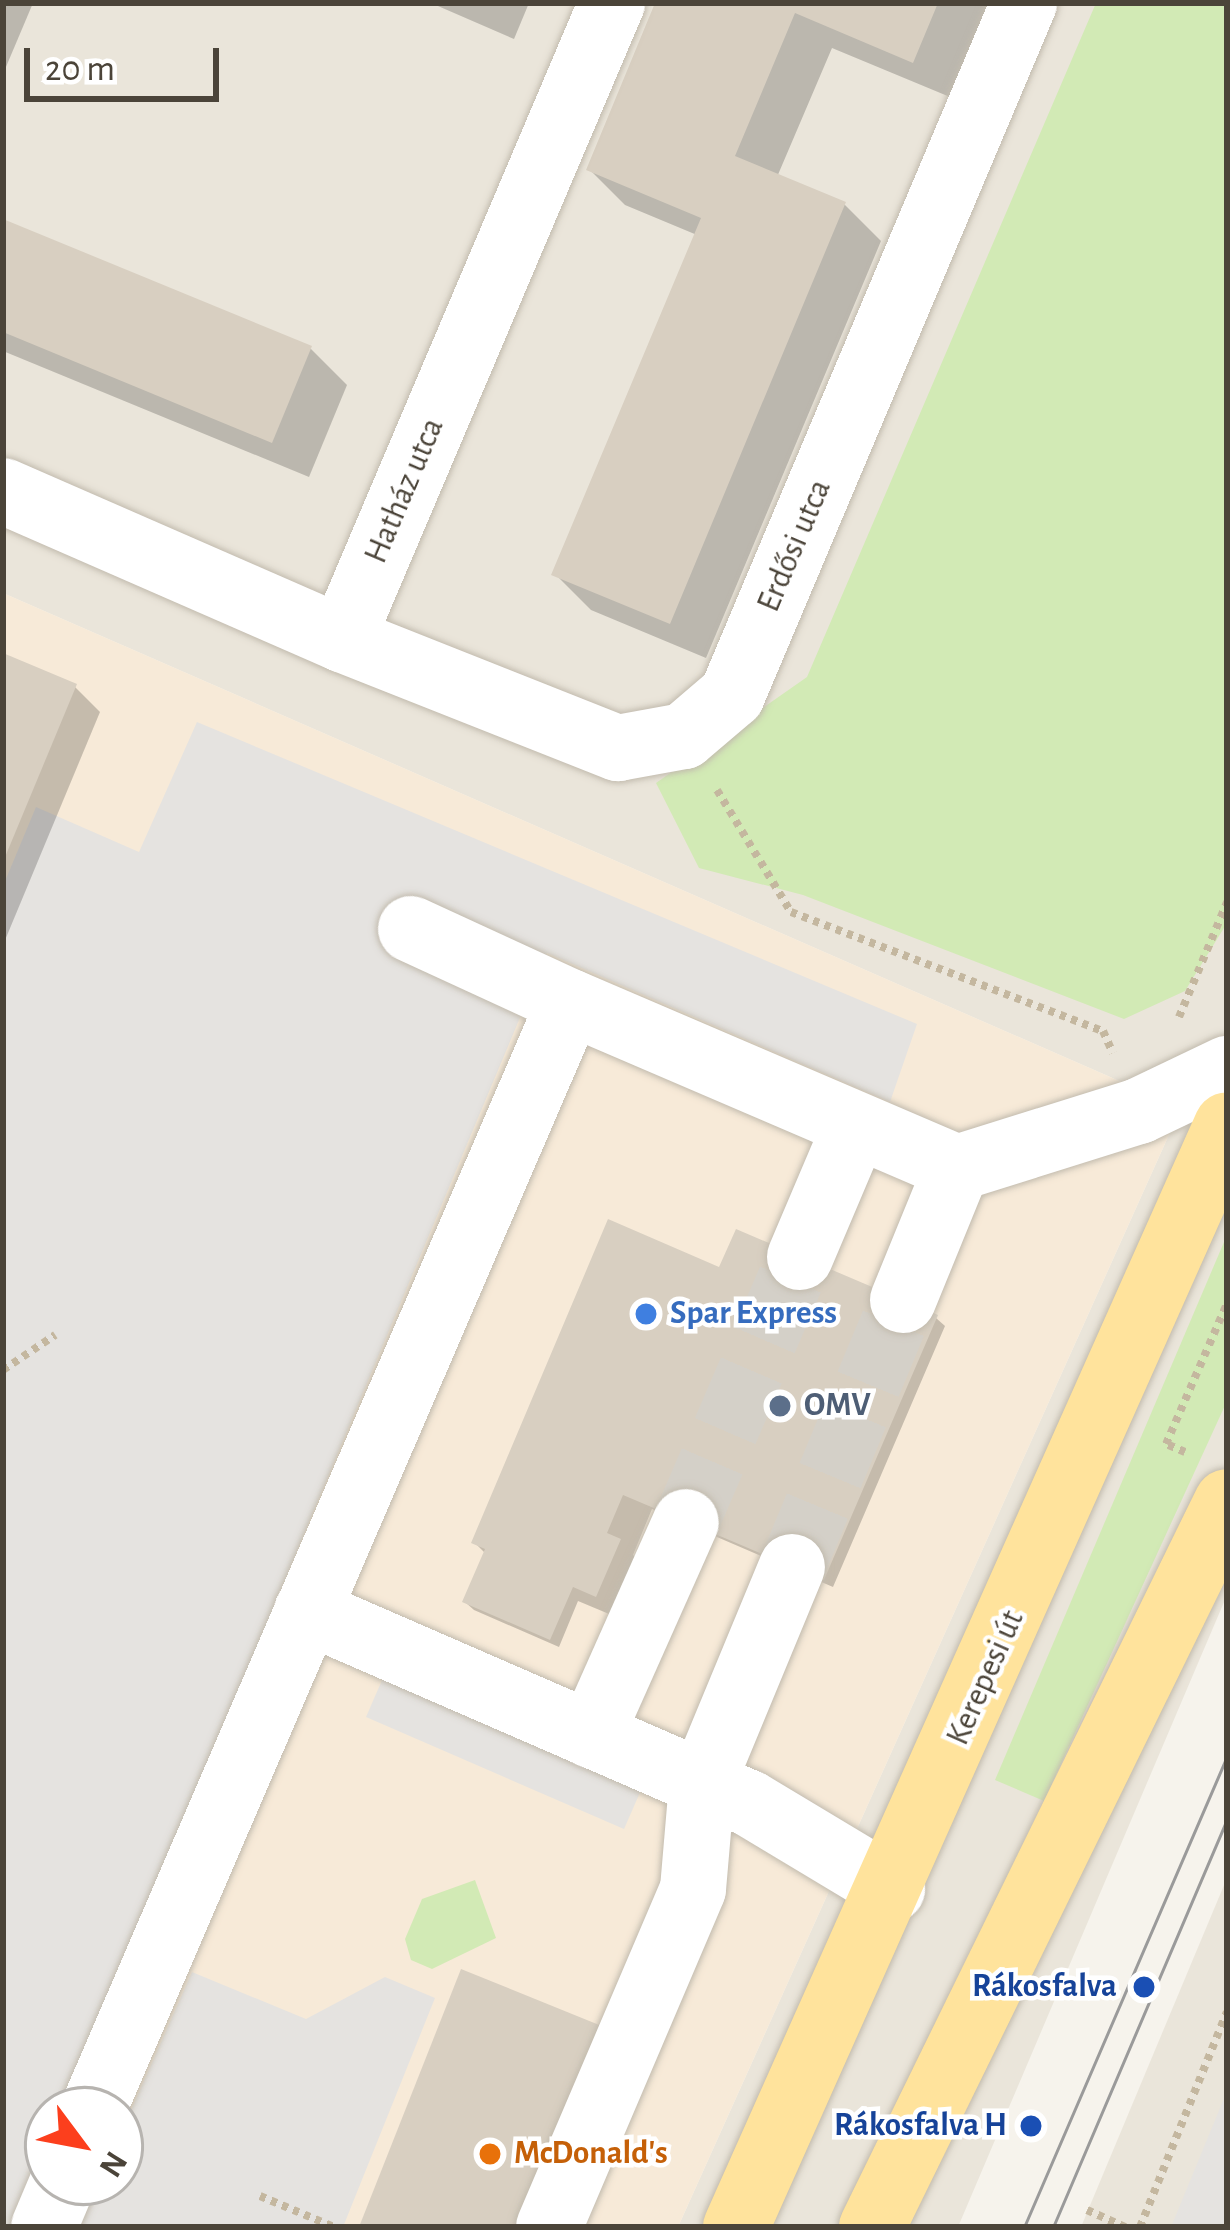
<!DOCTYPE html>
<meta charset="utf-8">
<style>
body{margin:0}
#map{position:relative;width:1230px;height:2230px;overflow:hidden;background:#f6f3ec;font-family:"Alegreya Sans",sans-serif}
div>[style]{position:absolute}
.residential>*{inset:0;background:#eae5da}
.commercial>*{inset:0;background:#f7ead8}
.green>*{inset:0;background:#d2eab5}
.parking>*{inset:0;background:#e5e3e0}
.shadow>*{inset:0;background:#0003}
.building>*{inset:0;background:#d8cfc1}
.minor-tunnel>*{height:66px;margin-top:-33px;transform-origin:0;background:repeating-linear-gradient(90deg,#d4d0c8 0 66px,transparent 0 99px)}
.path>*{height:8px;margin-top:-4px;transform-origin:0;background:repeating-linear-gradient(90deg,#c4b79f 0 6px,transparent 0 12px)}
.roads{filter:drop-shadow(0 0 3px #c2bbae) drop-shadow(0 0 3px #c2bbae)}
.minor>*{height:66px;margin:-33px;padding:0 33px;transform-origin:33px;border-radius:33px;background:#fff}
.major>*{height:66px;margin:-33px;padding:0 33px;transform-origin:33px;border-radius:33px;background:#ffe39c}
.tram>*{height:3px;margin:-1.5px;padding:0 1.5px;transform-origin:1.5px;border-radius:1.5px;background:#9a9a9a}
.dots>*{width:33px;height:33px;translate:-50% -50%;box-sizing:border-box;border:6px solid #fff;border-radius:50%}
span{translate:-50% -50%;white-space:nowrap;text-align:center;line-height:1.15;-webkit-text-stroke:9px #fff;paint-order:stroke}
.street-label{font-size:33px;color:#4b4439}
.shop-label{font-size:33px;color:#366cbe;font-weight:700}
.left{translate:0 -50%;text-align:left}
.service-label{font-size:33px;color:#4e5e75;font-weight:700}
.transit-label{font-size:33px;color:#164399;font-weight:700}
.right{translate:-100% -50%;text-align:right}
.food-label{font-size:33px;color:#c56008;font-weight:700}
.frame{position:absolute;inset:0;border:6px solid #4b4439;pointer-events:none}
.north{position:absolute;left:24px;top:2086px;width:120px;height:120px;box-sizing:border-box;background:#fff;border:3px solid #b7b4b0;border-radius:50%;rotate:122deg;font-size:33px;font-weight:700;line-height:48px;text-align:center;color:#4b4439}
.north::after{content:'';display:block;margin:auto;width:42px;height:54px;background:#fc3f1d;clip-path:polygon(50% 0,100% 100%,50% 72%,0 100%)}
.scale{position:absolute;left:24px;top:48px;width:195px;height:54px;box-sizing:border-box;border:6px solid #4b4439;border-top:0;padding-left:15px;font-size:36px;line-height:42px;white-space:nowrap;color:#4b4439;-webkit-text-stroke:9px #fff;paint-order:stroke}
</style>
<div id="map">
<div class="residential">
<div style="clip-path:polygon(3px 3px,1227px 3px,1227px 1595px,958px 2227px,678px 2227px,1181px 1108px,3px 593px)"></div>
<div style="clip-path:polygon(1227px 1878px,1227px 2227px,1081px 2227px)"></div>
</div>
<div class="commercial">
<div style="clip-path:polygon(evenodd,3px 593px,1181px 1108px,678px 2227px,3px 2227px,3px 593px,48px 2110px,120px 2110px,120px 2182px,48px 2182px,48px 2110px)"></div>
</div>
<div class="green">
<div style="clip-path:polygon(1096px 3px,1227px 3px,1227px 923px,1185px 991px,1124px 1019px,803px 895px,699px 868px,656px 783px,807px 677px)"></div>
<div style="clip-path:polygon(1227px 1235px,1227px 1401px,1044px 1801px,995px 1780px)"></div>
<div style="clip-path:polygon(475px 1880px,496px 1938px,432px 1969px,411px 1960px,405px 1939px,422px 1899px)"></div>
</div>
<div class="parking">
<div style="clip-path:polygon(197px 722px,917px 1024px,890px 1102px,547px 953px,63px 2110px,48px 2110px,48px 2146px,14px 2227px,3px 2227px,3px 886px,36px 807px,139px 852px)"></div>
<div style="clip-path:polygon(386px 1671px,645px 1781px,624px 1829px,366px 1717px)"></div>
<div style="clip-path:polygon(192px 1972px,306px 2019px,385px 1977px,435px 1998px,343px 2227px,81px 2224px,99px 2182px,120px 2182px,120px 2135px)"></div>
<div style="clip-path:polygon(1227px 2091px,1227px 2227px,1171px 2227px)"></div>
</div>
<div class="shadow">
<div style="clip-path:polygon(3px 3px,33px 3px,3px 74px)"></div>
<div style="clip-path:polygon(431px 3px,529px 3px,514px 39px)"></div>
<div style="clip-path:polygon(659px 3px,989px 3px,950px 97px,832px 48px,777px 177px,845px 205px,881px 241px,706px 658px,591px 610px,555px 574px,697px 235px,625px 205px,589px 169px)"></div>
<div style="clip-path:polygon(3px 222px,311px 349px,347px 385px,309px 477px,3px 351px)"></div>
<div style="clip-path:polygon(3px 656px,75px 687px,100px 712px,3px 945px)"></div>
<div style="clip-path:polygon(718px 1270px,936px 1318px,945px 1326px,833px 1587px,652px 1509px,633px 1555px,644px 1566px,621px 1619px,578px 1601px,559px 1647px,474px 1610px,465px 1602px,486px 1554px,474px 1542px)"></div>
</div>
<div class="building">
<div style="clip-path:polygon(655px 3px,938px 3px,913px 63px,795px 13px,735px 156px,846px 202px,670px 624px,551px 575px,701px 218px,586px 170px)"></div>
<div style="clip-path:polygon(3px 219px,312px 346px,272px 443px,3px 332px)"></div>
<div style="clip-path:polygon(3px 653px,77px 684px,3px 862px)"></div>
<div style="clip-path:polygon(608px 1219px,719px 1267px,736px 1229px,938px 1315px,824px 1580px,623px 1495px,607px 1533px,621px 1539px,596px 1597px,573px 1587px,550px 1640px,462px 1602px,485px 1549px,471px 1543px)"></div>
<div style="clip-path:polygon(461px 1969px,614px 2031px,535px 2227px,359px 2227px)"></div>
</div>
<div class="minor-tunnel">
<div style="left:686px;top:1522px;width:288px;rotate:-66.7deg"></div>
<div style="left:792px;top:1567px;width:289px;rotate:-67.4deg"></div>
</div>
<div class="path">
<div style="left:717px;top:790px;width:143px;rotate:58.8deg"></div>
<div style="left:791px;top:912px;width:334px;rotate:20.9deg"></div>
<div style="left:1103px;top:1031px;width:24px;rotate:66deg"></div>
<div style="left:1179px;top:1017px;width:125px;rotate:-67.3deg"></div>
<div style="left:3px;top:1370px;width:63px;rotate:-33.9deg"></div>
<div style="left:1185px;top:1452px;width:21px;rotate:-157deg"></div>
<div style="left:1166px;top:1444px;width:153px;rotate:-66.5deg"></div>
<div style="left:260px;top:2196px;width:80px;rotate:22.7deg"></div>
<div style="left:1087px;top:2210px;width:42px;rotate:24.1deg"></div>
<div style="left:1140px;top:2227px;width:232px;rotate:-68deg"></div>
</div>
<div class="roads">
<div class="minor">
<div style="left:3px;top:491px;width:370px;rotate:23.6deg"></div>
<div style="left:342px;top:639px;width:297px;rotate:21.6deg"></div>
<div style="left:618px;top:748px;width:67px;rotate:-10.3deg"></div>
<div style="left:684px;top:736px;width:63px;rotate:-40.5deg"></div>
<div style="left:732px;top:695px;width:751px;rotate:-67.12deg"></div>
<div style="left:342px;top:639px;width:691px;rotate:-67deg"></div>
<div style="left:411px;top:929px;width:175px;rotate:24.7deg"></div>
<div style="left:800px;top:1257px;width:143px;rotate:-67deg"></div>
<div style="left:903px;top:1300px;width:143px;rotate:-67.8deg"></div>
<div style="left:307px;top:1611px;width:482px;rotate:23.5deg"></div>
<div style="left:749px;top:1803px;width:167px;rotate:31deg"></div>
<div style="left:591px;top:1735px;width:233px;rotate:-66deg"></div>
<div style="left:93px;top:2110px;width:1206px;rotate:-66.71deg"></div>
<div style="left:570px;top:1002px;width:421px;rotate:23.2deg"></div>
<div style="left:957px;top:1168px;width:191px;rotate:-17.4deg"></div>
<div style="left:1139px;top:1111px;width:98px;rotate:-25.5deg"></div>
<div style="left:44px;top:2227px;width:49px;rotate:-67.1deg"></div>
<div style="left:549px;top:2227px;width:367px;rotate:-66.9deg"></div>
<div style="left:693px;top:1889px;width:105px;rotate:-85.1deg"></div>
<div style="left:702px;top:1784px;width:235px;rotate:-67.5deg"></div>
</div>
<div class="major">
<div style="left:736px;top:2227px;width:1206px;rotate:-65.98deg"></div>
<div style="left:872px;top:2227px;width:807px;rotate:-63.91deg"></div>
</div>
</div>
<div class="tram">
<div style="left:1024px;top:2227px;width:513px;rotate:-66.68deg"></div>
<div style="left:1053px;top:2227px;width:444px;rotate:-66.9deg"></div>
</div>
<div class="dots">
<div style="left:646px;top:1314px;background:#3f7fe0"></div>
<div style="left:780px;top:1406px;background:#5c6f8a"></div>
<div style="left:1144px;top:1987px;background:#1a4fb4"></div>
<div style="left:1031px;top:2126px;background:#1a4fb4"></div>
<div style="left:490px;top:2154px;background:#e8710a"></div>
</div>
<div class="street-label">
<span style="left:405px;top:491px;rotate:-67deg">Hatház utca</span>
<span style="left:795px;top:546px;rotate:-67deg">Erdősi utca</span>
<span style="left:986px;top:1678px;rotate:-66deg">Kerepesi út</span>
</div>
<div class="shop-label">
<span class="left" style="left:670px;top:1314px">Spar Express</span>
</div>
<div class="service-label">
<span class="left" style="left:804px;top:1406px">OMV</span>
</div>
<div class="transit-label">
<span class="right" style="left:1117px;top:1987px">Rákosfalva</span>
<span class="right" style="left:1007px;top:2126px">Rákosfalva H</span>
</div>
<div class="food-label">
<span class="left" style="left:514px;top:2154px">McDonald's</span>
</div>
<div class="frame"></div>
<div class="north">N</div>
<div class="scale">20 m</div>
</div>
